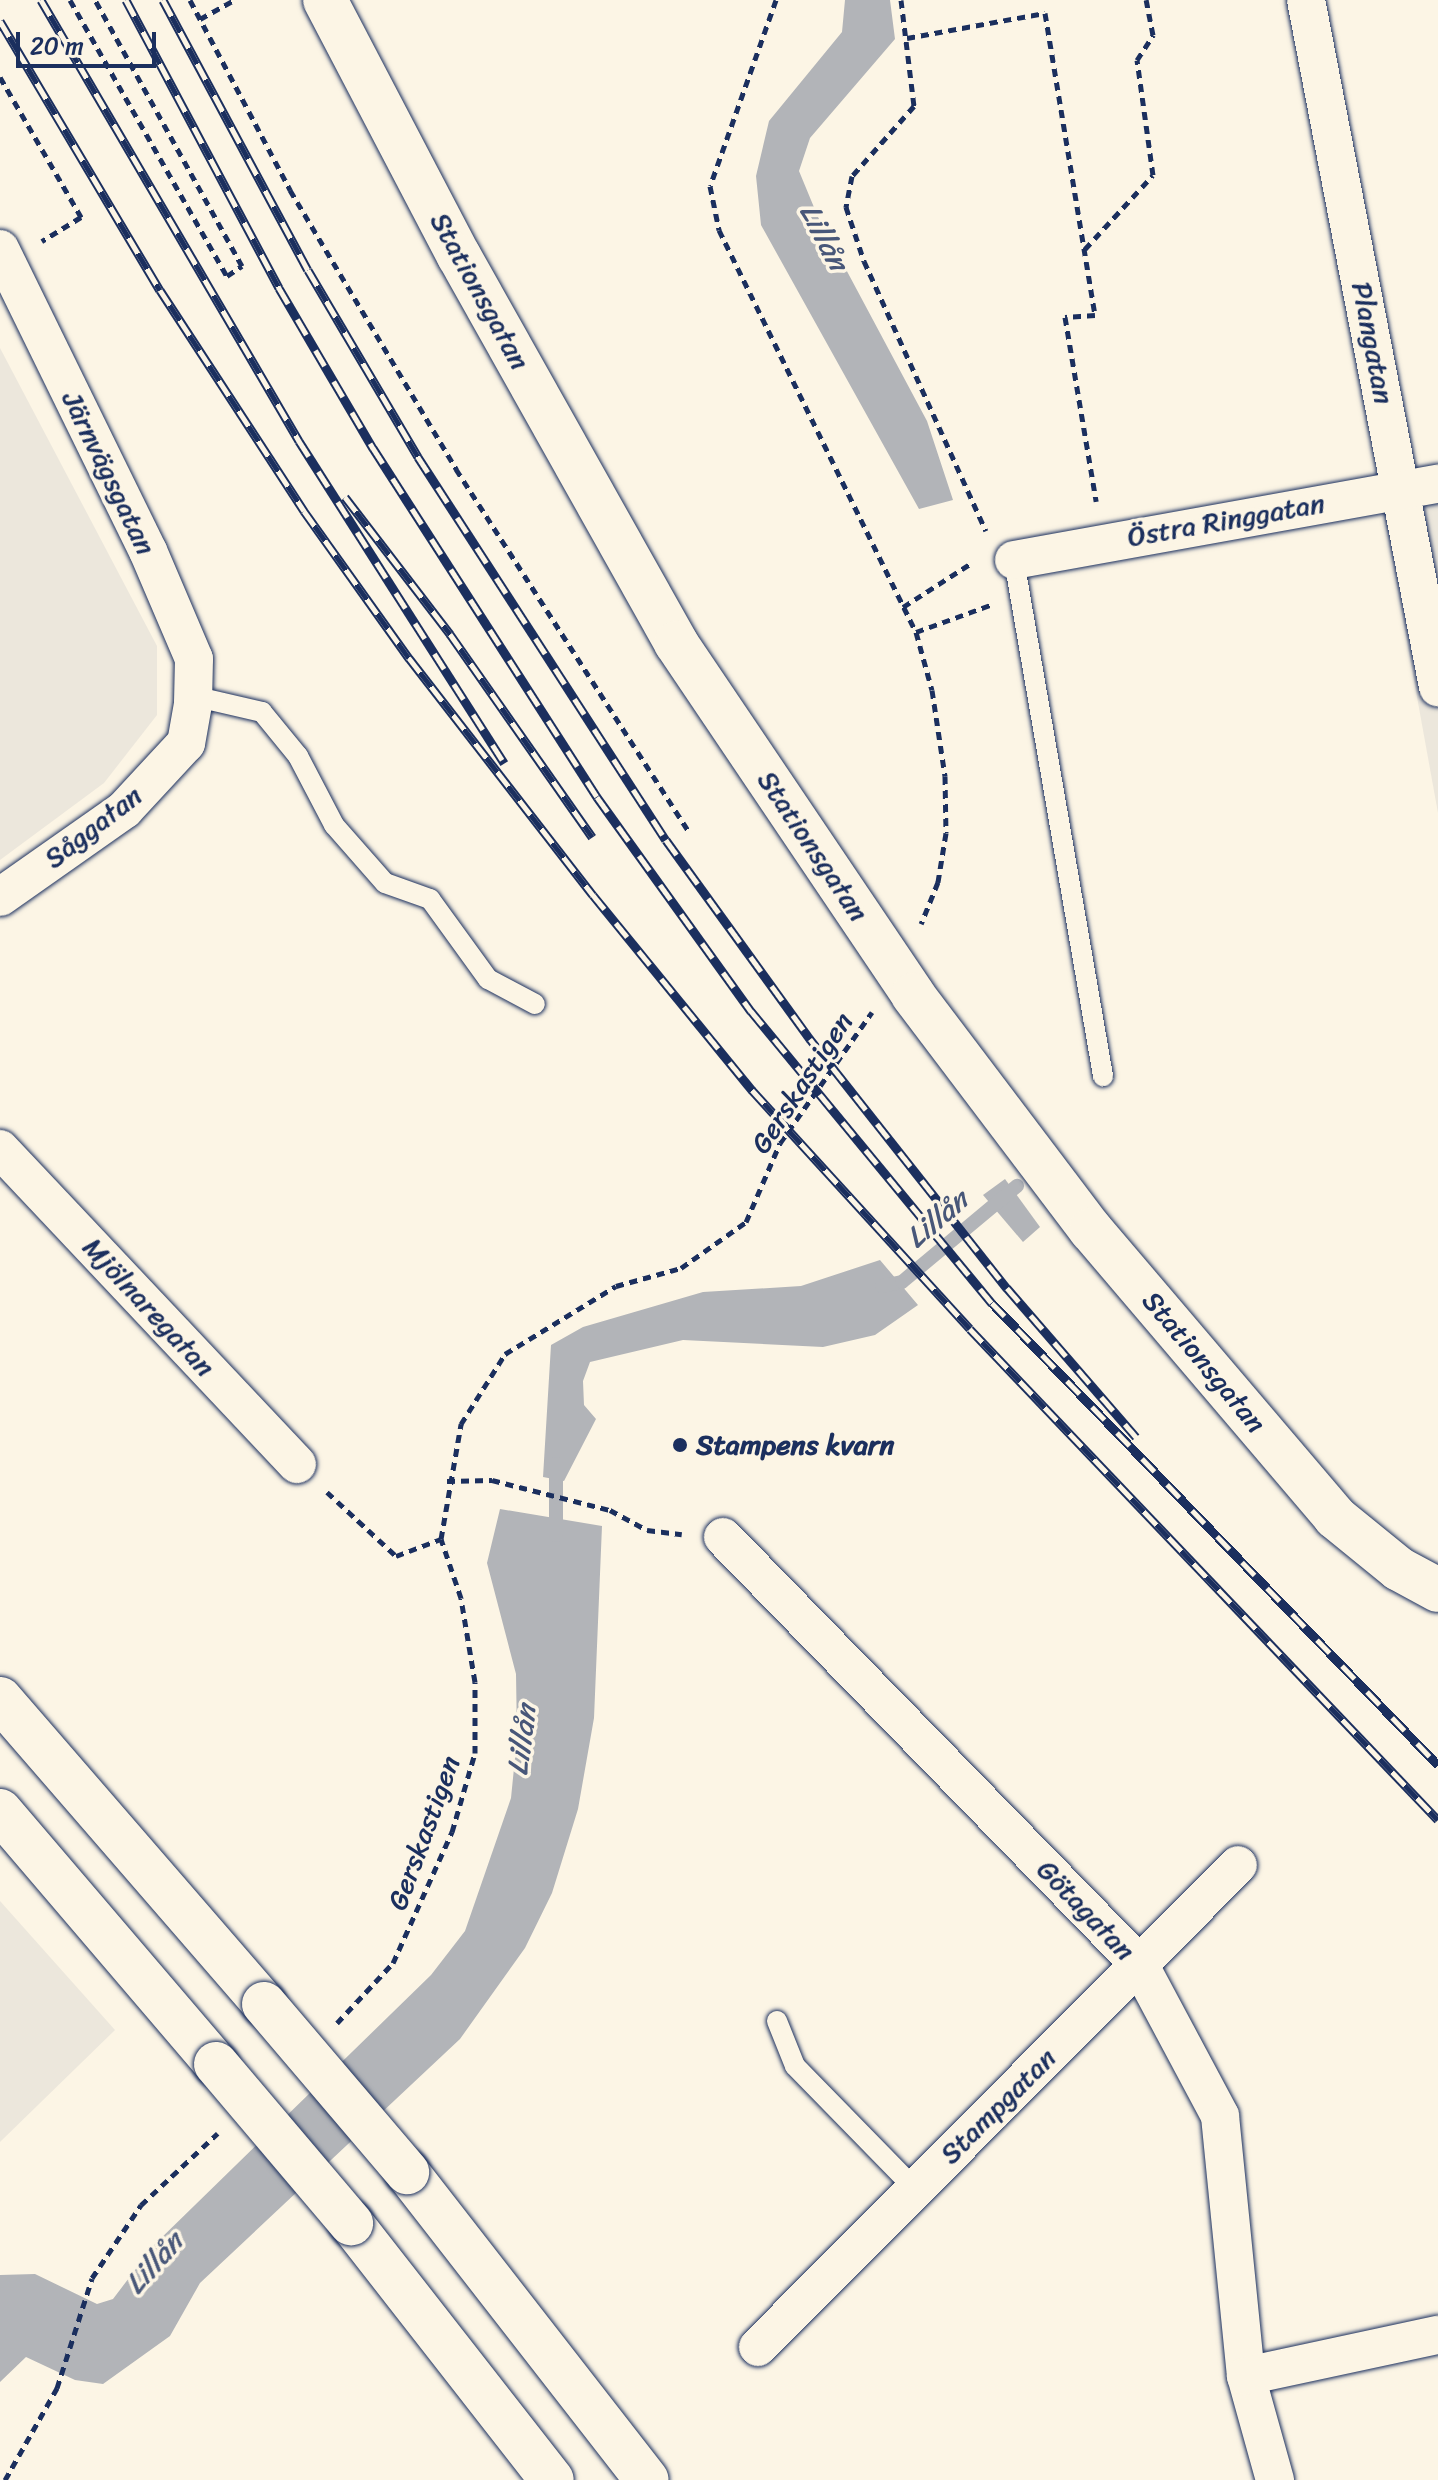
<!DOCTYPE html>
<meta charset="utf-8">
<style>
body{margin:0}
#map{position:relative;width:1438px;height:2480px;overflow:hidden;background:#fcf5e5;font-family:Sriracha,sans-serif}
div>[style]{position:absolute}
.built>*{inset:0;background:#ece7dc}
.water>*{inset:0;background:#b2b4b8}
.stream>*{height:14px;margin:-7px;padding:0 7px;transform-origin:7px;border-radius:7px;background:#b2b4b8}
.path>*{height:5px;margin-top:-2.5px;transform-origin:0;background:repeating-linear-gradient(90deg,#1b2f5e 0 8px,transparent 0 14px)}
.roads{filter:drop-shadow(0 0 2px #1b2f5e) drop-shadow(0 0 2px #1b2f5e)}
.service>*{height:20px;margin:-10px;padding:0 10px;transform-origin:10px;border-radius:10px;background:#fcf5e5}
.minor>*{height:38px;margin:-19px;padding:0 19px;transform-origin:19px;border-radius:19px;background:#fcf5e5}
.tertiary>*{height:44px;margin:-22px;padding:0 22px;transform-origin:22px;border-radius:22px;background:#fcf5e5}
.trunk>*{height:44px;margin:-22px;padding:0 22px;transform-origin:22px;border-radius:22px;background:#fcf5e5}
.rail>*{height:9px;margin-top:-4.5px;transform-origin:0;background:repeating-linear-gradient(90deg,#fcf5e5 0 18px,#1b2f5e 0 36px);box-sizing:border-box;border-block:2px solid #1b2f5e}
.bridges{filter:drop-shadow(0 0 2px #1b2f5e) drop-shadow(0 0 2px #1b2f5e)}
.trunk-bridge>*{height:44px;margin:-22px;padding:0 22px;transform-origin:22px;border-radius:22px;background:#fcf5e5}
.dots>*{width:22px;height:22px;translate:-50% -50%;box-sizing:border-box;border:4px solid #fcf5e5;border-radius:50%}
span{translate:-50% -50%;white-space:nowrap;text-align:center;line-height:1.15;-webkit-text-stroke:7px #fcf5e5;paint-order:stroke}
.street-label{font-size:28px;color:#1b2f5e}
.poi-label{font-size:28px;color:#1b2f5e;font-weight:700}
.left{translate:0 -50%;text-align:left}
.water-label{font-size:30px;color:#485779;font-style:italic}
.scale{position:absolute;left:16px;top:32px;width:140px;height:36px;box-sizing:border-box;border:4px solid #1b2f5e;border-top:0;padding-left:10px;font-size:24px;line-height:28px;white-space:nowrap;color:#1b2f5e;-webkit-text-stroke:6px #fcf5e5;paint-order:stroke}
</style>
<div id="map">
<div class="built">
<div style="clip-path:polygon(0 348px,157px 646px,157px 715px,104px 783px,0 860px)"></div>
<div style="clip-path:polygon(1438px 476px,1438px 813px,1379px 487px)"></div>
<div style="clip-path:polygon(0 1901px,115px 2030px,0 2142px)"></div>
</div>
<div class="water">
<div style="clip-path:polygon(845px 0,890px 0,895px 39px,810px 138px,799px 171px,818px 217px,927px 421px,953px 500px,919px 509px,761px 225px,756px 176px,769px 121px,842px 32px)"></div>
<div style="clip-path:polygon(1005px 1179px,1040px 1227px,1023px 1242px,983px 1195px)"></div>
<div style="clip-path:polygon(880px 1260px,918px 1305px,875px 1335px,823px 1347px,683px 1340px,590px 1362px,583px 1381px,584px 1405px,596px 1419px,564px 1481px,543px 1477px,551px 1345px,583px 1327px,703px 1292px,801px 1286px)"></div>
<div style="clip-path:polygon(500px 1509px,602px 1526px,594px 1718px,578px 1809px,552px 1893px,525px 1948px,460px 2039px,200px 2283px,170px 2336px,103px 2384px,75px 2380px,26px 2357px,0 2382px,0 2275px,35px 2274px,97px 2304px,113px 2299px,154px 2245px,431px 1975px,465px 1931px,511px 1798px,517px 1738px,516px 1674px,487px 1563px)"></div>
</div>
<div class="stream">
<div style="left:882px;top:1286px;width:20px;rotate:-11deg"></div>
<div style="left:902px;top:1282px;width:150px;rotate:-39.9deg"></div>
<div style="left:556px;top:1464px;width:71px;rotate:90deg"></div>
</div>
<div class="path">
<div style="left:70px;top:0;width:318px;rotate:60.4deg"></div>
<div style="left:227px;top:276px;width:18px;rotate:-34deg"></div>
<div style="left:242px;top:266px;width:304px;rotate:-118.9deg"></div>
<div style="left:190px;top:0;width:215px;rotate:62.2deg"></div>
<div style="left:290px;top:190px;width:325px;rotate:59.2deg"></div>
<div style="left:456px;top:469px;width:431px;rotate:57.3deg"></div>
<div style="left:776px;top:0;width:197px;rotate:109.5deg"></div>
<div style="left:710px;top:186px;width:45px;rotate:78.4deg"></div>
<div style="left:719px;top:230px;width:448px;rotate:63.9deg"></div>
<div style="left:916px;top:632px;width:60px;rotate:74.6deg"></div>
<div style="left:932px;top:690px;width:87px;rotate:81.4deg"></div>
<div style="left:945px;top:776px;width:57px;rotate:89deg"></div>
<div style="left:946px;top:833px;width:50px;rotate:99.3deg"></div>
<div style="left:938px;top:882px;width:45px;rotate:112deg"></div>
<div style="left:901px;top:0;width:107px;rotate:83deg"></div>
<div style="left:914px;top:106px;width:94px;rotate:131.5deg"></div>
<div style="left:852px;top:176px;width:32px;rotate:101deg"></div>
<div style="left:846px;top:207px;width:57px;rotate:71.6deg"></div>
<div style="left:864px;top:261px;width:296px;rotate:65.7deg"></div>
<div style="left:200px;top:19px;width:39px;rotate:-29deg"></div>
<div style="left:907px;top:38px;width:140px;rotate:-10.3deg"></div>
<div style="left:1045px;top:13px;width:306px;rotate:80.6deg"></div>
<div style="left:1095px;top:315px;width:30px;rotate:176deg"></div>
<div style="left:1065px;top:317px;width:187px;rotate:80.4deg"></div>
<div style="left:0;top:77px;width:162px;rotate:59.9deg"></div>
<div style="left:81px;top:217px;width:46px;rotate:148.4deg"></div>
<div style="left:1085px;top:249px;width:100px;rotate:-47.4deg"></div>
<div style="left:1153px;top:175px;width:116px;rotate:-97.9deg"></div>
<div style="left:1137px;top:60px;width:30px;rotate:-57deg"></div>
<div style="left:1153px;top:35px;width:36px;rotate:-101deg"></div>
<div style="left:903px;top:607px;width:83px;rotate:-32.7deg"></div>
<div style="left:916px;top:632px;width:79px;rotate:-20deg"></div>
<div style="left:447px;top:1481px;width:45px;rotate:-1.3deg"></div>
<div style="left:492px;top:1480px;width:122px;rotate:14.3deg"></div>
<div style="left:610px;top:1510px;width:42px;rotate:28.4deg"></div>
<div style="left:647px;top:1530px;width:35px;rotate:7deg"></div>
<div style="left:327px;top:1492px;width:94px;rotate:42.8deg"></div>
<div style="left:396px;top:1556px;width:48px;rotate:-20.7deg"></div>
<div style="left:337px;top:2023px;width:82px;rotate:-47deg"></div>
<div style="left:393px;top:1963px;width:144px;rotate:-65.8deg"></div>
<div style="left:452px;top:1832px;width:82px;rotate:-73.8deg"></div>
<div style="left:475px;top:1753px;width:71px;rotate:-90deg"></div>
<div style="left:475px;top:1682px;width:85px;rotate:-99.5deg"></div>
<div style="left:461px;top:1598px;width:62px;rotate:-108.7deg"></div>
<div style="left:441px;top:1539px;width:117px;rotate:-80.1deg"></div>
<div style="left:461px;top:1424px;width:83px;rotate:-57.8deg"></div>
<div style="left:505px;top:1354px;width:130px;rotate:-31.5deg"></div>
<div style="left:616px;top:1286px;width:67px;rotate:-15.5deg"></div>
<div style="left:681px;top:1268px;width:80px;rotate:-35.3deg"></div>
<div style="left:746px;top:1222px;width:86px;rotate:-66.7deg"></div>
<div style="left:780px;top:1143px;width:160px;rotate:-54.9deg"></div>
<div style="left:5px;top:2480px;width:106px;rotate:-60.5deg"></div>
<div style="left:57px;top:2388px;width:115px;rotate:-72.3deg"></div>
<div style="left:92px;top:2278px;width:88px;rotate:-56.1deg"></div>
<div style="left:141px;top:2205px;width:105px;rotate:-43.1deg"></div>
</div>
<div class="roads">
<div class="service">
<div style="left:1014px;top:560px;width:524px;rotate:80.21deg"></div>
<div style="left:193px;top:696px;width:71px;rotate:13.1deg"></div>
<div style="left:262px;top:712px;width:57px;rotate:50.7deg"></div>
<div style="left:298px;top:756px;width:78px;rotate:62.4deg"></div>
<div style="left:334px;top:825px;width:77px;rotate:48.7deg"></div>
<div style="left:385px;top:883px;width:48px;rotate:19.6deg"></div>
<div style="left:430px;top:899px;width:99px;rotate:54.1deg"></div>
<div style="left:488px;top:979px;width:53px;rotate:28deg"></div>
<div style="left:777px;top:2021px;width:48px;rotate:68.2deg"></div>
<div style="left:795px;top:2066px;width:172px;rotate:45.7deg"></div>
</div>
<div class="minor">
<div style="left:1306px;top:0;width:700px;rotate:79.12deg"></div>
<div style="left:0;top:249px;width:336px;rotate:63.9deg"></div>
<div style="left:148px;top:551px;width:117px;rotate:66.9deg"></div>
<div style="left:194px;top:659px;width:45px;rotate:91.3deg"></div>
<div style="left:193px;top:704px;width:40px;rotate:100deg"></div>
<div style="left:186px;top:743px;width:91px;rotate:132.8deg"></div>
<div style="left:124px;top:810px;width:151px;rotate:144.9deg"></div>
<div style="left:1014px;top:560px;width:431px;rotate:-10.2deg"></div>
<div style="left:0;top:1149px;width:433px;rotate:46.7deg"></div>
<div style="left:723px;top:1537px;width:596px;rotate:45.75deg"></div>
<div style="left:1139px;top:1964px;width:172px;rotate:61.9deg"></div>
<div style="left:1220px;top:2116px;width:261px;rotate:84.3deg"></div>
<div style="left:1246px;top:2376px;width:108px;rotate:74.4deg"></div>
<div style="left:758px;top:2347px;width:680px;rotate:-45.12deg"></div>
<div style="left:1246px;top:2376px;width:196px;rotate:-12.1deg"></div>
</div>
<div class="tertiary">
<div style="left:325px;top:0;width:289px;rotate:62.4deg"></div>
<div style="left:459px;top:256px;width:444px;rotate:60.7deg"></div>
<div style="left:676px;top:643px;width:424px;rotate:56deg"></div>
<div style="left:913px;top:995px;width:295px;rotate:52.9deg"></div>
<div style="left:1091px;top:1230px;width:377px;rotate:49.6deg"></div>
<div style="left:1335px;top:1517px;width:82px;rotate:39.1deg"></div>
<div style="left:1399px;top:1569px;width:44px;rotate:28.3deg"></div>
</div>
<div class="trunk">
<div style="left:0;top:1699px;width:403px;rotate:49.1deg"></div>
<div style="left:0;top:1811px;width:333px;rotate:49.5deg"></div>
<div style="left:407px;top:2172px;width:390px;rotate:52.1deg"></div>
<div style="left:351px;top:2223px;width:326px;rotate:52deg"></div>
</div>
</div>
<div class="rail">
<div style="left:41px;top:0;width:511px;rotate:59.67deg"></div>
<div style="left:299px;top:441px;width:382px;rotate:57.5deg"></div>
<div style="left:126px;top:0;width:326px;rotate:62deg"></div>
<div style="left:279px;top:288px;width:186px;rotate:59.6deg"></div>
<div style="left:373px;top:448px;width:415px;rotate:57.3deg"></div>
<div style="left:597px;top:797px;width:264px;rotate:54.3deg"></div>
<div style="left:751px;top:1011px;width:379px;rotate:50.5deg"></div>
<div style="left:992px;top:1303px;width:642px;rotate:46.01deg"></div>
<div style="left:163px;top:0;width:306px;rotate:61.8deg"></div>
<div style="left:308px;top:270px;width:217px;rotate:59.5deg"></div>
<div style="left:418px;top:457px;width:456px;rotate:57.1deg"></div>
<div style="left:666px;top:840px;width:246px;rotate:54.1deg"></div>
<div style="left:810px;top:1039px;width:318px;rotate:51.7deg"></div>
<div style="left:1007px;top:1288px;width:197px;rotate:49.1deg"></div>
<div style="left:0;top:21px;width:313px;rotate:59.3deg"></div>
<div style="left:160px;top:290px;width:264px;rotate:56.9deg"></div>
<div style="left:304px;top:511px;width:181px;rotate:54.5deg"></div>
<div style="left:409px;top:658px;width:300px;rotate:52.2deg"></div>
<div style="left:593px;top:895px;width:252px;rotate:50.8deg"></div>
<div style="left:752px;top:1090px;width:323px;rotate:47.6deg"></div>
<div style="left:970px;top:1329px;width:678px;rotate:46.37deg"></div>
<div style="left:345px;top:497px;width:173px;rotate:52.5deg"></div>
<div style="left:450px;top:634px;width:248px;rotate:55deg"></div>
</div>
<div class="bridges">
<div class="trunk-bridge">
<div style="left:264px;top:2004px;width:221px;rotate:49.6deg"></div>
<div style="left:216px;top:2064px;width:209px;rotate:49.7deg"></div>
</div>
</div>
<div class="dots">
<div style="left:680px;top:1445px;background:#1b2f5e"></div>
</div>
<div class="street-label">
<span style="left:480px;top:291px;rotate:61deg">Stationsgatan</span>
<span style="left:1373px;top:343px;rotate:79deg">Plangatan</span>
<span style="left:109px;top:473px;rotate:64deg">Järnvägsgatan</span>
<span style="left:1226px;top:520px;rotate:-10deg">Östra Ringgatan</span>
<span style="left:93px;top:827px;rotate:-38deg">Såggatan</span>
<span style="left:813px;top:846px;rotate:56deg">Stationsgatan</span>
<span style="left:802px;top:1083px;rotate:-57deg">Gerskastigen</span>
<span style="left:149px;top:1307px;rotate:47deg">Mjölnaregatan</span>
<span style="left:1204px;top:1362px;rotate:50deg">Stationsgatan</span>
<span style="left:424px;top:1833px;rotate:-70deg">Gerskastigen</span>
<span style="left:1086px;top:1910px;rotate:46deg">Götagatan</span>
<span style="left:998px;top:2106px;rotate:-45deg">Stampgatan</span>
</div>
<div class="poi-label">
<span class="left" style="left:696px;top:1445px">Stampens kvarn</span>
</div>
<div class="water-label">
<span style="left:824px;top:237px;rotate:63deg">Lillån</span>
<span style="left:937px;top:1219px;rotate:-40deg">Lillån</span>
<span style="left:522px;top:1740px;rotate:-82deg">Lillån</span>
<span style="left:154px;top:2263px;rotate:-48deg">Lillån</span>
</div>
<div class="scale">20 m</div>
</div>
